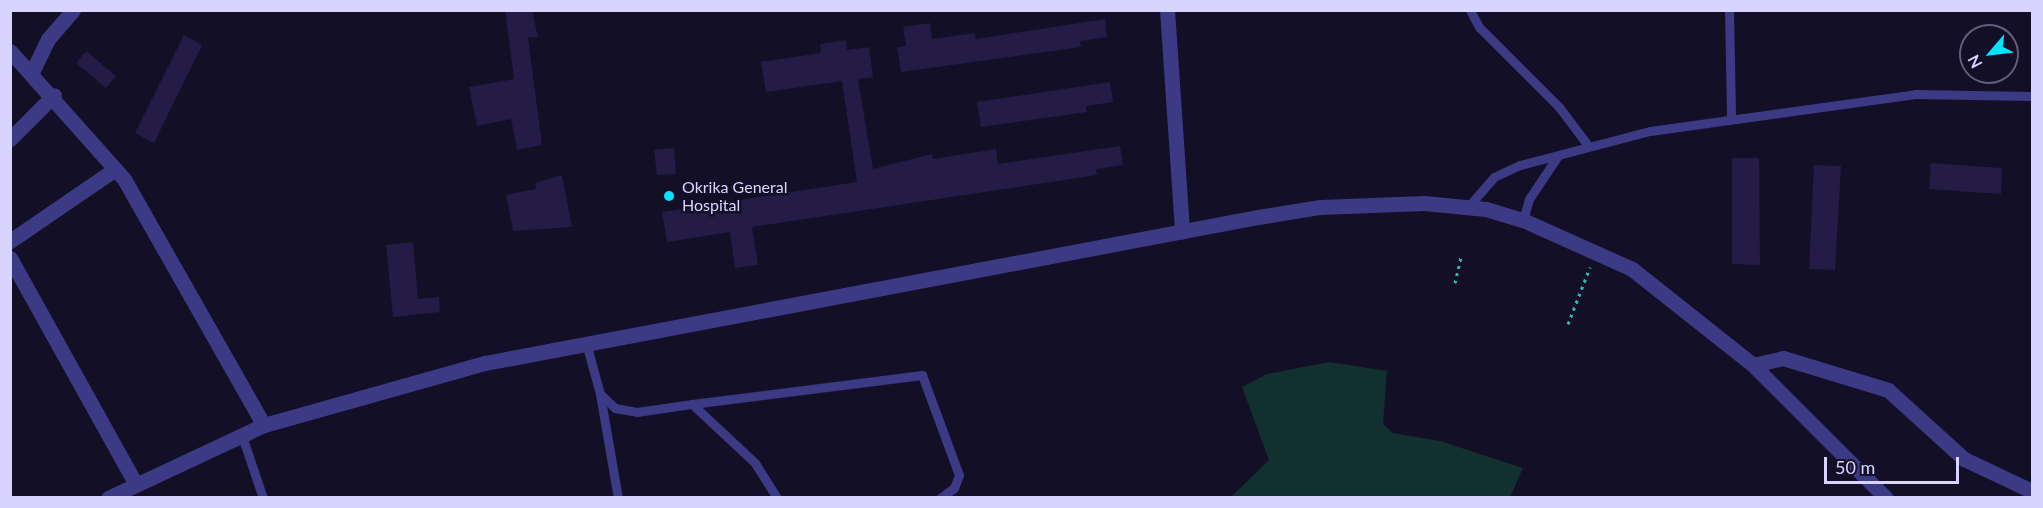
<!DOCTYPE html>
<style>
body{margin:0}
#map{position:relative;width:2043px;height:508px;overflow:hidden;background:#130f26;font-family:Lato,sans-serif}
div>[style]{position:absolute}
.green>*{inset:0;background:#12302f}
.building>*{inset:0;background:#241b47}
.path>*{height:3px;margin-top:-1.5px;transform-origin:0;background:repeating-linear-gradient(90deg,#2fb8b0 0 3px,transparent 0 7.5px)}
.service>*{height:9px;margin:-4.5px;padding:0 4.5px;transform-origin:4.5px;border-radius:4.5px;background:#3d3a85}
.minor>*{height:15px;margin:-7.5px;padding:0 7.5px;transform-origin:7.5px;border-radius:7.5px;background:#3d3a85}
.tertiary>*{height:15px;margin:-7.5px;padding:0 7.5px;transform-origin:7.5px;border-radius:7.5px;background:#3d3a85}
.dots>*{width:16px;height:16px;translate:-50% -50%;box-sizing:border-box;border:3px solid #130f26;border-radius:50%}
span{translate:-50% -50%;white-space:nowrap;text-align:center;line-height:1.15;-webkit-text-stroke:5px #130f26;paint-order:stroke}
.poi-label{font-size:16px;color:#d9d4ff}
.left{translate:0 -50%;text-align:left}
.frame{position:absolute;inset:0;border:12px solid #d9d4ff;pointer-events:none}
.north{position:absolute;left:1959px;top:24px;width:60px;height:60px;box-sizing:border-box;background:#130f26;border:2px solid #625e7d;border-radius:50%;rotate:242deg;font-size:16px;font-weight:700;line-height:24px;text-align:center;color:#d9d4ff}
.north::after{content:'';display:block;margin:auto;width:21px;height:27px;background:#00e5ff;clip-path:polygon(50% 0,100% 100%,50% 72%,0 100%)}
.scale{position:absolute;left:1824px;top:457px;width:135px;height:27px;box-sizing:border-box;border:3px solid #d9d4ff;border-top:0;padding-left:8px;font-size:18px;line-height:21px;white-space:nowrap;color:#d9d4ff;-webkit-text-stroke:4px #130f26;paint-order:stroke}
</style>
<div id="map">
<div class="green">
<div style="clip-path:polygon(1329px 362px,1387px 371px,1383px 424px,1393px 433px,1440px 441px,1523px 468px,1510px 497px,1231px 497px,1269px 460px,1242px 387px,1267px 374px)"></div>
</div>
<div class="building">
<div style="clip-path:polygon(505px 10px,532px 10px,538px 37px,528px 38px,542px 145px,517px 150px,511px 119px,477px 126px,469px 87px,514px 79px)"></div>
<div style="clip-path:polygon(1105px 19px,1107px 37px,1080px 41px,1081px 47px,901px 72px,897px 47px,906px 46px,903px 27px,930px 23px,932px 39px,975px 33px,976px 39px)"></div>
<div style="clip-path:polygon(184px 35px,202px 45px,154px 143px,135px 133px)"></div>
<div style="clip-path:polygon(846px 40px,847px 50px,869px 47px,873px 77px,858px 79px,873px 169px,932px 154px,933px 159px,996px 149px,998px 164px,1120px 146px,1123px 165px,1096px 169px,1097px 175px,752px 227px,758px 265px,735px 268px,730px 232px,667px 242px,662px 212px,857px 182px,842px 81px,766px 92px,761px 62px,821px 53px,820px 44px)"></div>
<div style="clip-path:polygon(86px 51px,116px 76px,106px 88px,76px 63px)"></div>
<div style="clip-path:polygon(1110px 82px,1113px 102px,1086px 106px,1087px 112px,981px 127px,977px 102px)"></div>
<div style="clip-path:polygon(674px 148px,676px 174px,657px 175px,654px 150px)"></div>
<div style="clip-path:polygon(1732px 158px,1759px 158px,1760px 265px,1732px 264px)"></div>
<div style="clip-path:polygon(1931px 163px,2002px 168px,2001px 194px,1929px 189px)"></div>
<div style="clip-path:polygon(1814px 165px,1841px 166px,1835px 270px,1809px 269px)"></div>
<div style="clip-path:polygon(562px 175px,572px 227px,513px 231px,506px 195px,536px 189px,535px 183px)"></div>
<div style="clip-path:polygon(413px 242px,418px 299px,439px 297px,440px 312px,393px 317px,386px 245px)"></div>
</div>
<div class="path">
<div style="left:1455px;top:283px;width:26px;rotate:-77deg"></div>
<div style="left:1568px;top:324px;width:61px;rotate:-68.9deg"></div>
</div>
<div class="service">
<div style="left:1470px;top:10px;width:19px;rotate:62deg"></div>
<div style="left:1479px;top:27px;width:113px;rotate:45deg"></div>
<div style="left:1559px;top:107px;width:46px;rotate:52.9deg"></div>
<div style="left:1729px;top:10px;width:107px;rotate:88.9deg"></div>
<div style="left:1468px;top:207px;width:40px;rotate:-49deg"></div>
<div style="left:1494px;top:177px;width:29px;rotate:-25deg"></div>
<div style="left:1520px;top:165px;width:134px;rotate:-14.7deg"></div>
<div style="left:1650px;top:131px;width:268px;rotate:-7.9deg"></div>
<div style="left:1915px;top:94px;width:117px;rotate:1deg"></div>
<div style="left:1523px;top:220px;width:22px;rotate:-74deg"></div>
<div style="left:1529px;top:199px;width:50px;rotate:-56.3deg"></div>
<div style="left:586px;top:343px;width:53px;rotate:74.6deg"></div>
<div style="left:600px;top:394px;width:21px;rotate:43deg"></div>
<div style="left:615px;top:408px;width:22px;rotate:10deg"></div>
<div style="left:637px;top:412px;width:56px;rotate:-8.3deg"></div>
<div style="left:692px;top:404px;width:86px;rotate:43.1deg"></div>
<div style="left:755px;top:463px;width:41px;rotate:57.8deg"></div>
<div style="left:600px;top:394px;width:106px;rotate:80.2deg"></div>
<div style="left:692px;top:404px;width:232px;rotate:-7.2deg"></div>
<div style="left:922px;top:375px;width:107px;rotate:69.7deg"></div>
<div style="left:959px;top:475px;width:14px;rotate:111deg"></div>
<div style="left:954px;top:488px;width:17px;rotate:144deg"></div>
<div style="left:242px;top:436px;width:65px;rotate:71.3deg"></div>
</div>
<div class="minor">
<div style="left:1167px;top:10px;width:222px;rotate:86.1deg"></div>
<div style="left:32px;top:72px;width:37px;rotate:-64deg"></div>
<div style="left:48px;top:39px;width:38px;rotate:-49deg"></div>
<div style="left:10px;top:139px;width:62px;rotate:-45deg"></div>
<div style="left:10px;top:241px;width:127px;rotate:-34.4deg"></div>
<div style="left:10px;top:258px;width:257px;rotate:60.9deg"></div>
<div style="left:1753px;top:365px;width:31px;rotate:-13deg"></div>
<div style="left:1783px;top:358px;width:110px;rotate:16.9deg"></div>
<div style="left:1888px;top:390px;width:103px;rotate:42.2deg"></div>
<div style="left:1964px;top:459px;width:75px;rotate:25.2deg"></div>
</div>
<div class="tertiary">
<div style="left:10px;top:51px;width:171px;rotate:48.3deg"></div>
<div style="left:124px;top:179px;width:283px;rotate:60.4deg"></div>
<div style="left:108px;top:498px;width:172px;rotate:-25.1deg"></div>
<div style="left:264px;top:425px;width:230px;rotate:-15.7deg"></div>
<div style="left:485px;top:363px;width:787px;rotate:-10.7deg"></div>
<div style="left:1258px;top:217px;width:63px;rotate:-9.2deg"></div>
<div style="left:1320px;top:207px;width:104px;rotate:-2.2deg"></div>
<div style="left:1424px;top:203px;width:62px;rotate:5.5deg"></div>
<div style="left:1486px;top:209px;width:39px;rotate:17deg"></div>
<div style="left:1523px;top:220px;width:120px;rotate:24.2deg"></div>
<div style="left:1632px;top:269px;width:154px;rotate:38.4deg"></div>
<div style="left:1753px;top:365px;width:188px;rotate:45deg"></div>
</div>
<div class="dots">
<div style="left:669px;top:196px;background:#00e5ff"></div>
</div>
<div class="poi-label">
<span class="left" style="left:682px;top:196px">Okrika General<br>Hospital</span>
</div>
<div class="frame"></div>
<div class="north">N</div>
<div class="scale">50 m</div>
</div>
